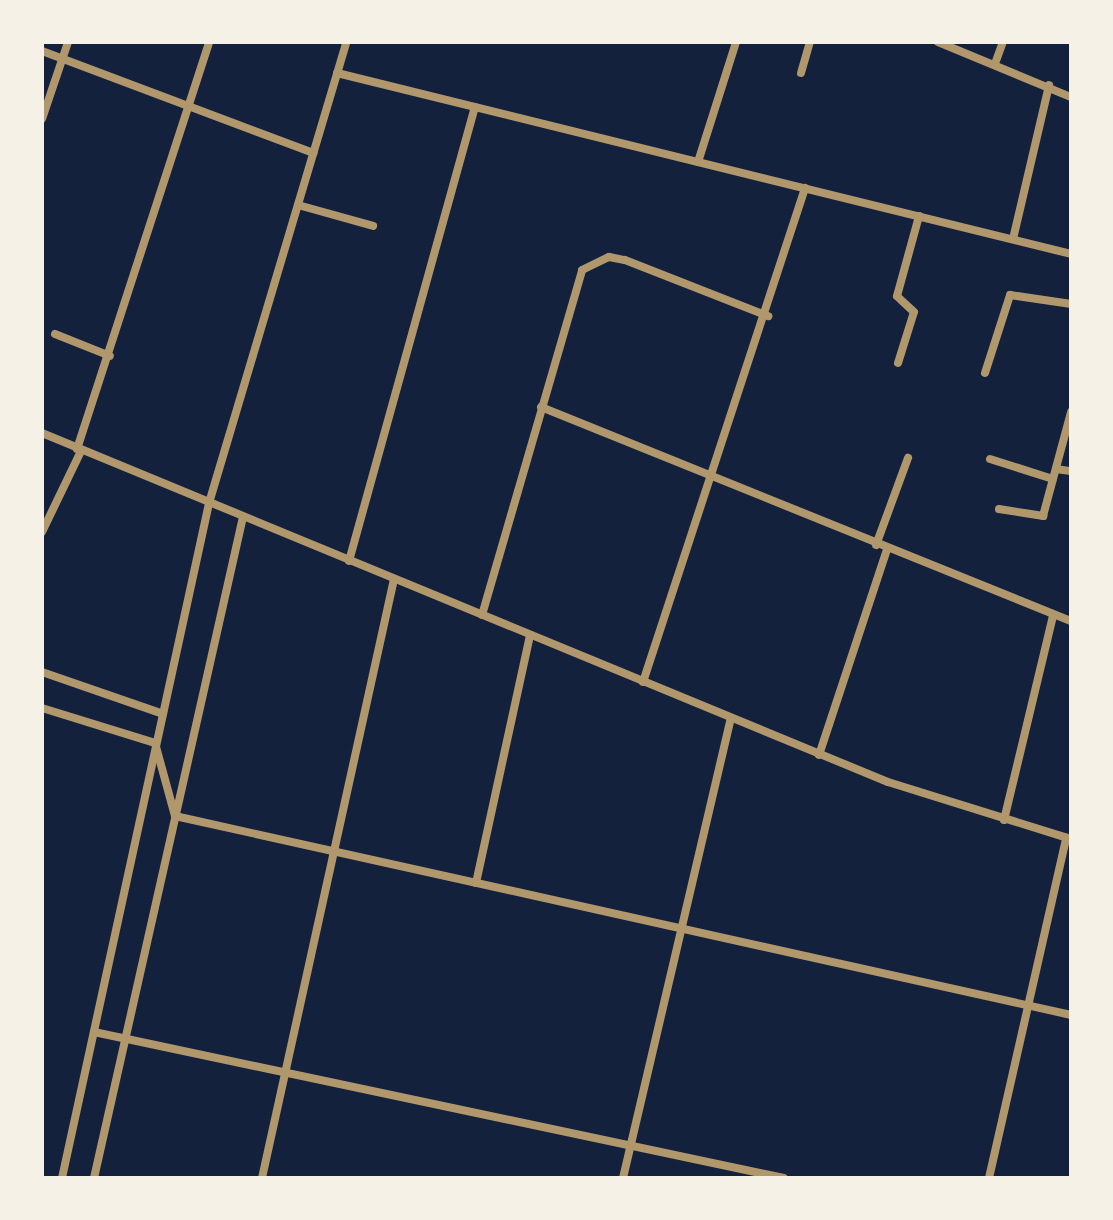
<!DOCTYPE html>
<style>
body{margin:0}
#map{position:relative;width:1113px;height:1220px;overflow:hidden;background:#14213d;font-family:"Roboto Serif",serif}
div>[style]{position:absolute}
.minor>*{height:8px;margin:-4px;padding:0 4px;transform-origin:4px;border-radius:4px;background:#b1986c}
span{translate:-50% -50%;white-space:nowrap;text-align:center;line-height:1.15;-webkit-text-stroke:6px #f6f1e7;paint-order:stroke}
.frame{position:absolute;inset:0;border:44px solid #f6f1e7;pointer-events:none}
</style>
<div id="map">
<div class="minor">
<div style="left:938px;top:42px;width:144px;rotate:22.5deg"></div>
<div style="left:42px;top:51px;width:290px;rotate:20.6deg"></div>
<div style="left:996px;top:61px;width:20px;rotate:-70deg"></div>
<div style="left:337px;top:73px;width:756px;rotate:13.85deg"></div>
<div style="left:801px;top:73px;width:32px;rotate:-74deg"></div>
<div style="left:42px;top:119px;width:81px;rotate:-71.3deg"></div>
<div style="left:698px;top:162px;width:126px;rotate:-72.4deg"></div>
<div style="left:298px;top:205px;width:78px;rotate:15.6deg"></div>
<div style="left:1013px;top:239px;width:158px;rotate:-76.8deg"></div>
<div style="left:55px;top:334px;width:59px;rotate:21.8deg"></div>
<div style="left:898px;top:363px;width:53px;rotate:-72.6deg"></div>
<div style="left:914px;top:312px;width:23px;rotate:-137deg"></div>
<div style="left:897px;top:296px;width:83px;rotate:-74.6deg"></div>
<div style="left:985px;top:373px;width:82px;rotate:-72.2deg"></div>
<div style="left:1010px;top:295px;width:62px;rotate:8.4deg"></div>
<div style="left:541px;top:407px;width:572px;rotate:21.99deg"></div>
<div style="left:42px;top:433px;width:915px;rotate:22.42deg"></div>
<div style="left:888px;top:782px;width:192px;rotate:17.3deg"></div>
<div style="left:77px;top:449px;width:428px;rotate:-72deg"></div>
<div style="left:990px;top:459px;width:66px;rotate:17.6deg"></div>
<div style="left:1056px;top:469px;width:15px;rotate:8deg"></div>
<div style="left:999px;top:509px;width:45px;rotate:9deg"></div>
<div style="left:1043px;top:516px;width:108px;rotate:-74.9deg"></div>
<div style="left:42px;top:532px;width:90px;rotate:-64.3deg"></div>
<div style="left:876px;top:545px;width:93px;rotate:-69.8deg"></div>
<div style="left:349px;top:561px;width:471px;rotate:-74.5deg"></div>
<div style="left:482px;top:615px;width:359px;rotate:-73.8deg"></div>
<div style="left:582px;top:270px;width:30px;rotate:-26deg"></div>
<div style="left:609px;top:257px;width:16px;rotate:11deg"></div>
<div style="left:625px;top:260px;width:154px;rotate:21.4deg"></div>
<div style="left:42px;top:672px;width:128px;rotate:19.1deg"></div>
<div style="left:643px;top:682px;width:520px;rotate:-71.84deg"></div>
<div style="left:42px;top:708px;width:118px;rotate:17.2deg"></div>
<div style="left:155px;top:743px;width:76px;rotate:74.7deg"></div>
<div style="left:175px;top:816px;width:918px;rotate:12.52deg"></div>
<div style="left:819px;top:755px;width:217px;rotate:-71.7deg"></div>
<div style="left:1004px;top:820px;width:210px;rotate:-76.5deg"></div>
<div style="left:476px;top:883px;width:254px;rotate:-77.7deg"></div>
<div style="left:94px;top:1032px;width:705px;rotate:11.95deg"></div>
<div style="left:62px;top:1178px;width:691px;rotate:-77.71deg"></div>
<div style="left:209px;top:503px;width:481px;rotate:-73.4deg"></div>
<div style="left:94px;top:1178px;width:678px;rotate:-77.3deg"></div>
<div style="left:262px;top:1178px;width:613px;rotate:-77.57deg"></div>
<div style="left:623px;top:1178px;width:472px;rotate:-76.8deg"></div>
<div style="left:989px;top:1178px;width:349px;rotate:-77.2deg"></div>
</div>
<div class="frame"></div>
</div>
